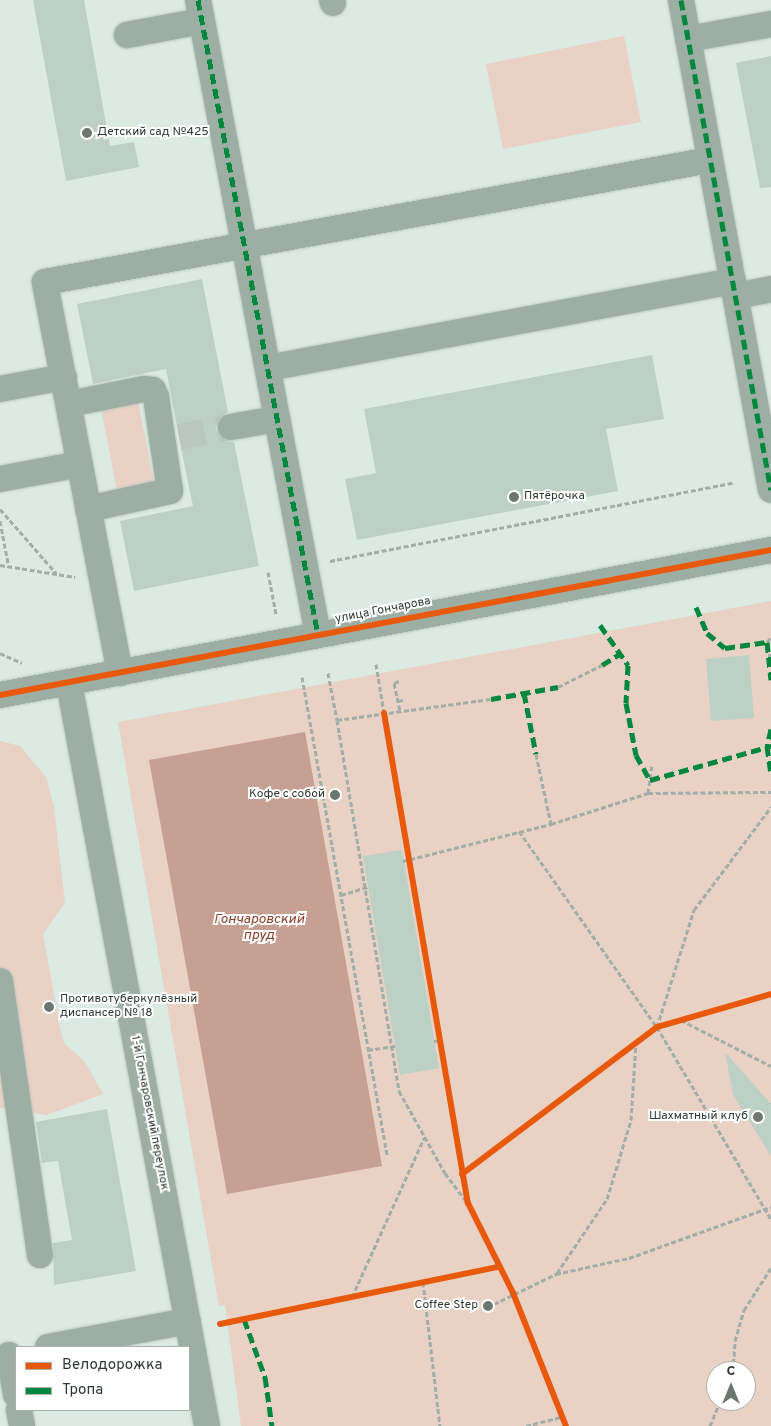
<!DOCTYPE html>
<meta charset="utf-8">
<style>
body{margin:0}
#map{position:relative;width:771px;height:1426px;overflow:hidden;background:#dbeae2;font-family:Overpass,sans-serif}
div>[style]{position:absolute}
.green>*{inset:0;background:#e9d1c4}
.water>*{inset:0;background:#c6a092}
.building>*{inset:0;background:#bdd0c6}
.minor-tunnel>*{height:26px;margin-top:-13px;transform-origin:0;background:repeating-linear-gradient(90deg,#b8c7bf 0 26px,transparent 0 39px)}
.path>*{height:3px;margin-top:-1.5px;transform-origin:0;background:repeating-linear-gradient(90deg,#a2aea8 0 5px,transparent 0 7.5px)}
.roads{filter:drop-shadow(0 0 1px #bac5bf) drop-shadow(0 0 1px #bac5bf)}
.minor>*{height:26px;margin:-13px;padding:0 13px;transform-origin:13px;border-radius:13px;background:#9daea5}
.quiet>*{height:5px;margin-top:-2.5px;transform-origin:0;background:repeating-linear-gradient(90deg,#00873e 0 10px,transparent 0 15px)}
.cycleway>*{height:6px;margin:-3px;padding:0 3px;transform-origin:3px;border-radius:3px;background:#e8590c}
.dots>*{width:14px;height:14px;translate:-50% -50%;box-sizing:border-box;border:2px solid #fff;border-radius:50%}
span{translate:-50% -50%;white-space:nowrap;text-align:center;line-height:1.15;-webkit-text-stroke:4px #fff;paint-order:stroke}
.poi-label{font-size:12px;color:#2e3933}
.left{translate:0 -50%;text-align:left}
.right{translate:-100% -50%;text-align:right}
.street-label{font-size:12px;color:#2e3933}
.water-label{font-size:14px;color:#883d26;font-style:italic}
.legend{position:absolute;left:15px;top:1346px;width:175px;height:65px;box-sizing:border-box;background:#fff;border:1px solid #abb0ad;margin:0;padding:6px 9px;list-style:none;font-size:15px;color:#2e3933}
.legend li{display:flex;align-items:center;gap:10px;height:25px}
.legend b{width:25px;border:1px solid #abb0ad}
.north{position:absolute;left:706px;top:1361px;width:50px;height:50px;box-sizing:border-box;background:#fff;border:1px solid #abb0ad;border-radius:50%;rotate:0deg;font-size:14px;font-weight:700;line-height:20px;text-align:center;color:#2e3933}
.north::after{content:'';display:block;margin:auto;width:18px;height:22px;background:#6b7770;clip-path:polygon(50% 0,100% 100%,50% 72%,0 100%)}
</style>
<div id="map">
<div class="green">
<div style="clip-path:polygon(624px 36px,641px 122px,503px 149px,486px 64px)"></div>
<div style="clip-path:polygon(138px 401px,154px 483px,117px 491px,101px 408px)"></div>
<div style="clip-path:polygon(evenodd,771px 601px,771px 1426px,241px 1426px,225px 1305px,219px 1306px,118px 722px,771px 601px,716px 1371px,746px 1371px,746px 1401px,716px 1401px,716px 1371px)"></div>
<div style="clip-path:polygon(0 741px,20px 746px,46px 777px,54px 807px,65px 903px,43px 934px,60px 1028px,64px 1043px,85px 1062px,103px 1094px,47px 1115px,0 1108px)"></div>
</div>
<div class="water">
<div style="clip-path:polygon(305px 732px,382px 1166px,227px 1194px,149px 760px)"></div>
</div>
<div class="building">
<div style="clip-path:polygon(33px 0,84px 0,110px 146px,134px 142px,139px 167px,66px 181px)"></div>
<div style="clip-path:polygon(771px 56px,771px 187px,760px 188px,736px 63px)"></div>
<div style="clip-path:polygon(202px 279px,228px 412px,217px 421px,216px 430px,225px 441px,234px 442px,259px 566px,134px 591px,120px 521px,193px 506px,186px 473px,166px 369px,93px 384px,77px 304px)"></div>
<div style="clip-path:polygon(652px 355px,664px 419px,606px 429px,618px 491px,357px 540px,345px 479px,376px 473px,364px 409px)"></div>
<div style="clip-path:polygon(749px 655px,754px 718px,711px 721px,706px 659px)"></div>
<div style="clip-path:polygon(402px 850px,439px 1068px,400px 1075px,363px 856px)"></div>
<div style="clip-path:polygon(725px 1052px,771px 1104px,771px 1156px,733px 1095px)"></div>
<div style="clip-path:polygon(107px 1109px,136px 1271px,54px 1285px,53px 1243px,72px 1240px,58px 1161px,42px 1163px,36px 1122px)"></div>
</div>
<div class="minor-tunnel">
<div style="left:179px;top:437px;width:53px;rotate:-10.9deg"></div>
</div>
<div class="path">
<div style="left:0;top:509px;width:85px;rotate:48.8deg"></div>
<div style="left:0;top:521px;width:43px;rotate:79.2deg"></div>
<div style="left:330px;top:561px;width:410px;rotate:-11deg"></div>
<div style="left:0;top:565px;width:76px;rotate:9.1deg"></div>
<div style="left:268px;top:572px;width:43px;rotate:79.2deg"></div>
<div style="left:767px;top:642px;width:6px;rotate:-51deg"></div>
<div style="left:0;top:653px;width:24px;rotate:24deg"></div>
<div style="left:768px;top:655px;width:3px"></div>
<div style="left:376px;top:664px;width:50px;rotate:80.7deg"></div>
<div style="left:769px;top:664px;width:2px"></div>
<div style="left:328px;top:673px;width:48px;rotate:79.2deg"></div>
<div style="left:337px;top:720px;width:155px;rotate:-7.8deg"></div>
<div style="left:302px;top:677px;width:486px;rotate:79.9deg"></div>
<div style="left:399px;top:681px;width:5px;rotate:158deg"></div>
<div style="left:394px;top:683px;width:29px;rotate:78deg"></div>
<div style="left:558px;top:687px;width:49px;rotate:-26.6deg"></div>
<div style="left:398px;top:701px;width:5px;rotate:-11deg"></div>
<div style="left:337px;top:720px;width:376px;rotate:80.5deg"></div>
<div style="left:399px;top:1091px;width:94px;rotate:60.7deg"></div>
<div style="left:445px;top:1173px;width:38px;rotate:53deg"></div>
<div style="left:536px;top:754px;width:72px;rotate:77.9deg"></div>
<div style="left:648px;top:793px;width:27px;rotate:-82deg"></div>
<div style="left:519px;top:831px;width:240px;rotate:54.9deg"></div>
<div style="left:657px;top:1027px;width:223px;rotate:59.3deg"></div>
<div style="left:403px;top:861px;width:153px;rotate:-14deg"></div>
<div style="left:551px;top:824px;width:102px;rotate:-17.7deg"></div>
<div style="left:648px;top:793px;width:123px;rotate:-0.5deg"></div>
<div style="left:341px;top:895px;width:28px;rotate:-17deg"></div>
<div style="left:681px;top:1020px;width:101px;rotate:27.1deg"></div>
<div style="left:657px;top:1027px;width:123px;rotate:-72.5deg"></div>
<div style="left:694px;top:910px;width:129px;rotate:-53.2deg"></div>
<div style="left:434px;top:1041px;width:7px;rotate:-8deg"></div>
<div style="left:368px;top:1050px;width:28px;rotate:-8deg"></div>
<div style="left:771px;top:1104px;width:1px;rotate:-90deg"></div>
<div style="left:557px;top:1273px;width:89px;rotate:-56deg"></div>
<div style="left:607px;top:1199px;width:83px;rotate:-73.1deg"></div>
<div style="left:631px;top:1120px;width:78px;rotate:-86.3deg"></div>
<div style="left:423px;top:1282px;width:145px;rotate:83.3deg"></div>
<div style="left:352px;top:1297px;width:175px;rotate:-65.6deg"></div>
<div style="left:494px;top:1304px;width:69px;rotate:-25.8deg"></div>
<div style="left:556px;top:1274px;width:75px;rotate:-12.4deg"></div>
<div style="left:629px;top:1258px;width:151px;rotate:-19.8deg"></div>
<div style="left:733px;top:1371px;width:30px;rotate:-86deg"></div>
<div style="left:735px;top:1341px;width:32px;rotate:-74deg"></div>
<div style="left:744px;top:1310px;width:50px;rotate:-57.3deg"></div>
<div style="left:526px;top:1426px;width:40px;rotate:-14.4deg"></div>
<div style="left:710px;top:1426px;width:27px;rotate:-68deg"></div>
</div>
<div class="roads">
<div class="minor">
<div style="left:198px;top:0;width:646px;rotate:79.3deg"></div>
<div style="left:332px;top:0;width:3px;rotate:72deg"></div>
<div style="left:681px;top:0;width:498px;rotate:79.6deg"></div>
<div style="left:127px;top:35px;width:76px;rotate:-10.6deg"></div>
<div style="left:688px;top:39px;width:84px;rotate:-10.2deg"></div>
<div style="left:736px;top:296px;width:36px;rotate:-11deg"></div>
<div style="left:268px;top:368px;width:473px;rotate:-10.6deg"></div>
<div style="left:0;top:389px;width:65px;rotate:-10.6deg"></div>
<div style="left:69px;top:404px;width:76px;rotate:-11.3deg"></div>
<div style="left:144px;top:389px;width:9px;rotate:6deg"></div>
<div style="left:153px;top:390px;width:8px;rotate:67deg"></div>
<div style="left:156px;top:397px;width:95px;rotate:81.5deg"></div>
<div style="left:170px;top:491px;width:84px;rotate:167.6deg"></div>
<div style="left:231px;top:427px;width:47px;rotate:-9.9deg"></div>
<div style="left:0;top:479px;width:81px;rotate:-10.6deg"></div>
<div style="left:120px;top:673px;width:398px;rotate:-100.9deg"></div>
<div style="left:45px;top:282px;width:676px;rotate:-10.4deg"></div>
<div style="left:69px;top:683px;width:756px;rotate:79.48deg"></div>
<div style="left:0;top:695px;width:785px;rotate:-10.65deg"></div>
<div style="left:0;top:981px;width:277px;rotate:81.7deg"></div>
<div style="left:48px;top:1347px;width:142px;rotate:-10.5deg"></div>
<div style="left:9px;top:1355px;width:40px;rotate:80deg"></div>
<div style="left:19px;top:1410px;width:16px;rotate:79deg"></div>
</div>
</div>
<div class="quiet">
<div style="left:198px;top:0;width:646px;rotate:79.3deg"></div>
<div style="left:681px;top:0;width:498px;rotate:79.6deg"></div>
<div style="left:696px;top:607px;width:28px;rotate:67deg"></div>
<div style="left:707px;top:633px;width:23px;rotate:40deg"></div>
<div style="left:725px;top:648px;width:42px;rotate:-8.1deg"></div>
<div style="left:767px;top:642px;width:38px;rotate:84deg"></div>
<div style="left:600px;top:625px;width:49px;rotate:55deg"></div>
<div style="left:628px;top:665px;width:38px;rotate:93deg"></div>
<div style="left:626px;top:703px;width:53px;rotate:79.1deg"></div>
<div style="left:636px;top:755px;width:29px;rotate:61deg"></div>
<div style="left:650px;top:780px;width:126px;rotate:-15.7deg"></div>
<div style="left:602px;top:665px;width:22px;rotate:-32deg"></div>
<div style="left:524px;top:693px;width:62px;rotate:78.9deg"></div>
<div style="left:491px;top:699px;width:68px;rotate:-10.2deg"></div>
<div style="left:771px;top:729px;width:17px;rotate:103deg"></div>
<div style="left:767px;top:746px;width:27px;rotate:82deg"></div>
<div style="left:244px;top:1319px;width:62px;rotate:70.1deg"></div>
<div style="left:265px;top:1377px;width:49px;rotate:81.9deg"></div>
</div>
<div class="cycleway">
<div style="left:0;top:695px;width:785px;rotate:-10.65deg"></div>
<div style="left:384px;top:713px;width:497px;rotate:80.3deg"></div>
<div style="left:468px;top:1203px;width:101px;rotate:63.4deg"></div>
<div style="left:513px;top:1293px;width:143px;rotate:68.3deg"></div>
<div style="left:462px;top:1174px;width:244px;rotate:-37deg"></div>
<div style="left:657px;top:1027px;width:119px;rotate:-16.1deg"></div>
<div style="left:220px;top:1324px;width:284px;rotate:-11.6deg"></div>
</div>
<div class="dots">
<div style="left:87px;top:133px;background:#6b7770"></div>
<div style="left:514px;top:497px;background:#6b7770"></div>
<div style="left:335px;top:795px;background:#6b7770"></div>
<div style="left:49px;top:1007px;background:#6b7770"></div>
<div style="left:758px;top:1117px;background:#6b7770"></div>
<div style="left:488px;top:1306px;background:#6b7770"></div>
</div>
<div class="poi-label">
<span class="left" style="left:97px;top:133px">Детский сад №425</span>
<span class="left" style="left:524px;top:497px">Пятёрочка</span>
<span class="right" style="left:325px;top:795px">Кофе с собой</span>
<span class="left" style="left:60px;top:1007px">Противотуберкулёзный<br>диспансер № 18</span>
<span class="right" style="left:748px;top:1117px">Шахматный клуб</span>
<span class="right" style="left:478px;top:1306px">Coffee Step</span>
</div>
<div class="street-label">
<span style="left:383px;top:611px;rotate:-11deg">улица Гончарова</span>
<span style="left:149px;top:1113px;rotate:79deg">1-й Гончаровский переулок</span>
</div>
<div class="water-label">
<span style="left:259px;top:928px">Гончаровский<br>пруд</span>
</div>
<ul class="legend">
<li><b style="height:6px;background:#e8590c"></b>Велодорожка</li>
<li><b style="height:6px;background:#00873e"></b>Тропа</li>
</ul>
<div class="north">С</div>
</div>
